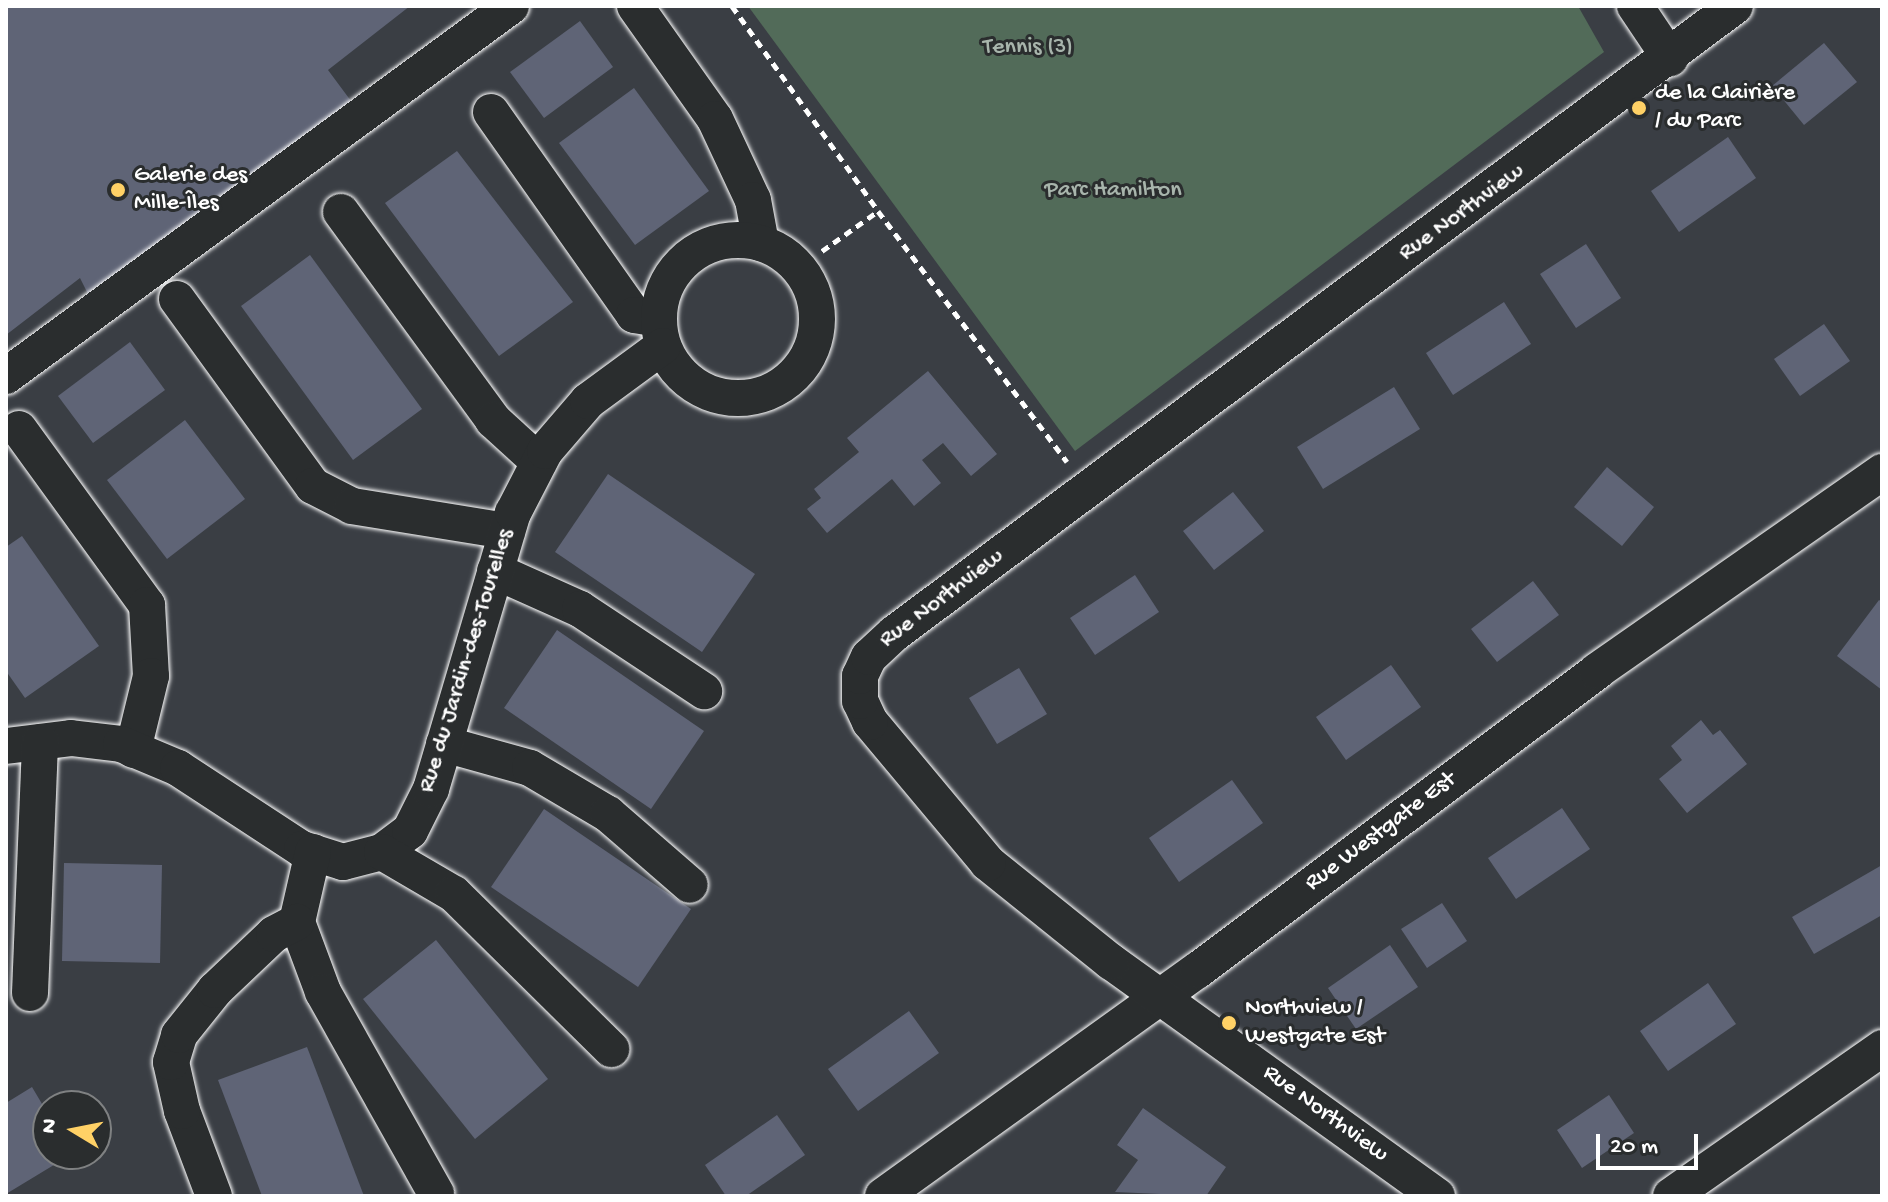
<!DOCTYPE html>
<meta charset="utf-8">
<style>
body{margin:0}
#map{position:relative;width:1888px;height:1202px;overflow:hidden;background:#3a3e44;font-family:"Gochi Hand",sans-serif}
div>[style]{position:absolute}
.green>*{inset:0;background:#526b59}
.building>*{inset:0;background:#5f6476}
.path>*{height:5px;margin-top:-2.5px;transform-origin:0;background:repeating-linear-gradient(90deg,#fff 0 8px,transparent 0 14px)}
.roads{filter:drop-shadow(0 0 2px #fff) drop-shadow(0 0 2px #fff)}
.minor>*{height:36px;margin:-18px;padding:0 18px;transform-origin:18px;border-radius:18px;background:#2a2d2e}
.minor>.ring{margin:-18px;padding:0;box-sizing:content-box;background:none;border:36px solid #2a2d2e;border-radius:50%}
.dots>*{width:22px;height:22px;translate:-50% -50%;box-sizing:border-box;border:4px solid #2a2d2e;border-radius:50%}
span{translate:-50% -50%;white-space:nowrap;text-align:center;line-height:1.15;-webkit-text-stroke:6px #2a2d2e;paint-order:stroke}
.park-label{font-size:24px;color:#a8b5ac}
.poi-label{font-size:24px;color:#fff}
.left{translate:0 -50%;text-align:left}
.street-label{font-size:24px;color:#fff}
.frame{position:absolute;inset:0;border:8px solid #fff;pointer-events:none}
.north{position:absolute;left:32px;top:1090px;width:80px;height:80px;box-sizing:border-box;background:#2a2d2e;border:2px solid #7f8182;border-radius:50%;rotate:280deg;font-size:22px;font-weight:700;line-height:32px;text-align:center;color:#fff}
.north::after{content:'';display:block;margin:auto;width:28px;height:36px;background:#ffd166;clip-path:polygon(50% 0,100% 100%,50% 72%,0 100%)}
.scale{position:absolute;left:1596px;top:1134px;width:102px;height:36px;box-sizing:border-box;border:4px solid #fff;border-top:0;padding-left:10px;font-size:24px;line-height:28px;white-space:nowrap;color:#fff;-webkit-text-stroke:6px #2a2d2e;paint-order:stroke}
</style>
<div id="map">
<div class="green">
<div style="clip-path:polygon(748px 6px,1578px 6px,1604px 52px,1075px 451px)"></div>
</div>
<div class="building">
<div style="clip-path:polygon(6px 6px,410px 6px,328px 70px,351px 101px,88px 294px,80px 278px,6px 335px)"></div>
<div style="clip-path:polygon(580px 21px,613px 67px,544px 118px,510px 72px)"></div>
<div style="clip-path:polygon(1824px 43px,1857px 82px,1804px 125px,1772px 86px)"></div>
<div style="clip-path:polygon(634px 88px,709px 191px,635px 245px,559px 143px)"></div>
<div style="clip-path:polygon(1728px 137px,1756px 178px,1679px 232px,1651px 191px)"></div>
<div style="clip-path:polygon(457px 151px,573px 302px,499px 356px,385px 203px)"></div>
<div style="clip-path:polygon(1586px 244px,1621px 298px,1576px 328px,1540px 274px)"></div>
<div style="clip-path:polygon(310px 255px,422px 409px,353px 460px,241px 306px)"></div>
<div style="clip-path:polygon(1504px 302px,1531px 344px,1453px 395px,1426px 353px)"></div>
<div style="clip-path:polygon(1824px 324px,1850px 361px,1800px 396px,1774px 359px)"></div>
<div style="clip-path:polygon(130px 342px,165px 390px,93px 443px,58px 396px)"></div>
<div style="clip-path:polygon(928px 371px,997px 454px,971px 476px,943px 443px,922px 460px,941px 483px,914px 506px,892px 479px,827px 533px,807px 509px,821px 498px,814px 489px,859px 452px,847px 438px)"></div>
<div style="clip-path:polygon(1394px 387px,1420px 429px,1323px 489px,1297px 447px)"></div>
<div style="clip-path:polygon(185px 420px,245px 499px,167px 559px,107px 480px)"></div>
<div style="clip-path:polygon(1607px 467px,1654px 507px,1622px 546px,1574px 507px)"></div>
<div style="clip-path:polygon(608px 474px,755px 574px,702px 652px,555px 552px)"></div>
<div style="clip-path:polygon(1233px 492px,1264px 531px,1214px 570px,1183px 531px)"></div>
<div style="clip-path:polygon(22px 536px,99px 646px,25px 698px,6px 671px,6px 547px)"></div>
<div style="clip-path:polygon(1135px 575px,1159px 612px,1095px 655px,1070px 618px)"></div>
<div style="clip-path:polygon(1533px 581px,1559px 615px,1497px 662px,1471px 629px)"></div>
<div style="clip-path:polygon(1879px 600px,1882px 602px,1882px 690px,1837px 656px)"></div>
<div style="clip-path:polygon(557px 630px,704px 731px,651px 809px,504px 708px)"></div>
<div style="clip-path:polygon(1391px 665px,1421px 707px,1346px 760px,1316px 717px)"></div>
<div style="clip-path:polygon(1019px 668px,1047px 714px,997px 744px,969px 698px)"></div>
<div style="clip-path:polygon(1701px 720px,1713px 735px,1720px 730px,1747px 764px,1687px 813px,1659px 779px,1682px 760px,1671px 746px)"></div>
<div style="clip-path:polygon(1232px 780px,1263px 823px,1179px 882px,1149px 838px)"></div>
<div style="clip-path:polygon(1562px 808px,1590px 849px,1516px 899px,1488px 858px)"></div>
<div style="clip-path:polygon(544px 809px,691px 909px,638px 987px,491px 887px)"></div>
<div style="clip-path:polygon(64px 863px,162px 865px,160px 963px,62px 961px)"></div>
<div style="clip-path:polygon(1882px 865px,1882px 915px,1814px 954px,1792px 917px)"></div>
<div style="clip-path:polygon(1442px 903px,1467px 941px,1427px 968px,1401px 929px)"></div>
<div style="clip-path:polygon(436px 940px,548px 1079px,475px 1139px,363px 999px)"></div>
<div style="clip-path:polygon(1390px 945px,1418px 987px,1356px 1029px,1328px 988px)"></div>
<div style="clip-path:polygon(1708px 983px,1736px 1024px,1668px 1071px,1640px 1031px)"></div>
<div style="clip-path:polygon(909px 1011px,939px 1053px,858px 1111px,828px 1069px)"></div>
<div style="clip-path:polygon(307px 1047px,364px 1196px,262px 1196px,218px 1080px)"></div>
<div style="clip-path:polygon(32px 1087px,48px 1114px,48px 1154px,72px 1154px,6px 1194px,6px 1103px)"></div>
<div style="clip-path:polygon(1609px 1095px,1634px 1133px,1582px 1168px,1557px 1130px)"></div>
<div style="clip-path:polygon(1143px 1108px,1226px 1167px,1206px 1196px,1115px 1192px,1138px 1160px,1117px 1145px)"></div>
<div style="clip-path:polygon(777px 1115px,805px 1155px,746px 1196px,726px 1196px,705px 1165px)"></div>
</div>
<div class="path">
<div style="left:732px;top:6px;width:252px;rotate:54.5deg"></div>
<div style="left:822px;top:251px;width:69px;rotate:-35.5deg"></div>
<div style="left:878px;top:211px;width:314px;rotate:53deg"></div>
</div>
<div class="roads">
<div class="minor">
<div style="left:635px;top:6px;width:138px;rotate:54.7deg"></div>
<div style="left:715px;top:119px;width:89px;rotate:64.9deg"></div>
<div style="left:753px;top:200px;width:44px;rotate:79.5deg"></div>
<div style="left:1635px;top:6px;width:63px;rotate:56.1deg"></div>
<div style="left:491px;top:112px;width:248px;rotate:54.8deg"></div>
<div style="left:634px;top:315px;width:24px;rotate:9deg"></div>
<div style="left:341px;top:212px;width:258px;rotate:53.8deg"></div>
<div style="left:493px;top:420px;width:62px;rotate:42.4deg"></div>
<div class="ring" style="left:659px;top:240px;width:122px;height:122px"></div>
<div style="left:177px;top:299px;width:231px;rotate:54deg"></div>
<div style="left:313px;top:486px;width:44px;rotate:27.1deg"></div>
<div style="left:352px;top:506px;width:157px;rotate:9.2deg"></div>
<div style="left:6px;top:376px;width:626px;rotate:-36.23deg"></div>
<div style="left:19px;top:429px;width:218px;rotate:54deg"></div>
<div style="left:147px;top:605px;width:71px;rotate:86.8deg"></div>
<div style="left:151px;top:676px;width:76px;rotate:103.7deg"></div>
<div style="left:495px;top:571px;width:93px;rotate:24.1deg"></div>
<div style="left:580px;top:609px;width:149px;rotate:33.5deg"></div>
<div style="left:444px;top:744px;width:89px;rotate:15.6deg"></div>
<div style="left:530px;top:768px;width:91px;rotate:30.5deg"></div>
<div style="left:608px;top:814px;width:108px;rotate:40.9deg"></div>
<div style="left:6px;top:746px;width:65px;rotate:-7deg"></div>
<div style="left:71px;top:738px;width:50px;rotate:6.8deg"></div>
<div style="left:121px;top:744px;width:62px;rotate:22.8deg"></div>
<div style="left:178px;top:768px;width:148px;rotate:33.2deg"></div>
<div style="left:302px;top:849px;width:43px;rotate:17.6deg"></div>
<div style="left:343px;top:862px;width:40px;rotate:-14.4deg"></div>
<div style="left:382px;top:852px;width:35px;rotate:-37deg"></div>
<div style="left:410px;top:831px;width:47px;rotate:-63.4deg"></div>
<div style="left:431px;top:789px;width:288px;rotate:-73.5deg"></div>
<div style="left:513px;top:513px;width:70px;rotate:-62.7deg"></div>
<div style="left:545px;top:451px;width:66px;rotate:-49.3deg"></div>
<div style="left:588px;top:401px;width:93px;rotate:-36.3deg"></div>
<div style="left:313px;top:852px;width:72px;rotate:102.9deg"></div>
<div style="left:297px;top:922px;width:75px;rotate:69.6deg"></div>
<div style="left:323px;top:992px;width:231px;rotate:60.7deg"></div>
<div style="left:382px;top:852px;width:83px;rotate:30.3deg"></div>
<div style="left:454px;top:894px;width:221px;rotate:44.6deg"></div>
<div style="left:30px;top:993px;width:251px;rotate:-87.7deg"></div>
<div style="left:214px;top:1196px;width:91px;rotate:-110.6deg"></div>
<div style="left:182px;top:1111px;width:50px;rotate:-102.7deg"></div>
<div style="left:171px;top:1062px;width:28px;rotate:-73deg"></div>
<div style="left:179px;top:1035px;width:58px;rotate:-51.3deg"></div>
<div style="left:215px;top:990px;width:81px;rotate:-43.5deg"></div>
<div style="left:274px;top:934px;width:26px;rotate:-28deg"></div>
<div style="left:883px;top:1196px;width:388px;rotate:-35.7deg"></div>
<div style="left:1198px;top:970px;width:499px;rotate:-36.8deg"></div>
<div style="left:1597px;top:671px;width:348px;rotate:-34.9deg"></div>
<div style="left:1437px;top:1196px;width:401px;rotate:-144.3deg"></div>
<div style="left:1111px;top:962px;width:158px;rotate:-141.2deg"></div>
<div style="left:988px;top:863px;width:184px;rotate:-129.9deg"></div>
<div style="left:870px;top:722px;width:23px;rotate:-115deg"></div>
<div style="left:860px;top:701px;width:25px;rotate:-90deg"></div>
<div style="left:860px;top:676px;width:21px;rotate:-65deg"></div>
<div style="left:869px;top:657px;width:35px;rotate:-43deg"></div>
<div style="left:895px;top:633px;width:1048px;rotate:-36.74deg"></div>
<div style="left:1671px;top:1196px;width:258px;rotate:-35deg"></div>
</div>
</div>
<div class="dots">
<div style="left:1639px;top:108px;background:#ffd166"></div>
<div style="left:118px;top:190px;background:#ffd166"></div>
<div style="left:1229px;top:1023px;background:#ffd166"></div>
</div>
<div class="park-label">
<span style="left:1028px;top:48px">Tennis (3)</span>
<span style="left:1113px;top:191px">Parc Hamilton</span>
</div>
<div class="poi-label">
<span class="left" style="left:1655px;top:108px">de la Clairière<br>/ du Parc</span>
<span class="left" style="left:134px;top:190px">Galerie des<br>Mille-Îles</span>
<span class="left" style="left:1245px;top:1023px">Northview /<br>Westgate Est</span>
</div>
<div class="street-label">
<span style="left:1462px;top:213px;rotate:-36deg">Rue Northview</span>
<span style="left:942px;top:599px;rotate:-37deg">Rue Northview</span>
<span style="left:467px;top:661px;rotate:-73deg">Rue du Jardin-des-Tourelles</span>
<span style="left:1381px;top:832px;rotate:-37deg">Rue Westgate Est</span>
<span style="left:1325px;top:1114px;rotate:36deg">Rue Northview</span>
</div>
<div class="frame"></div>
<div class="north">N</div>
<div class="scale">20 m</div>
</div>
